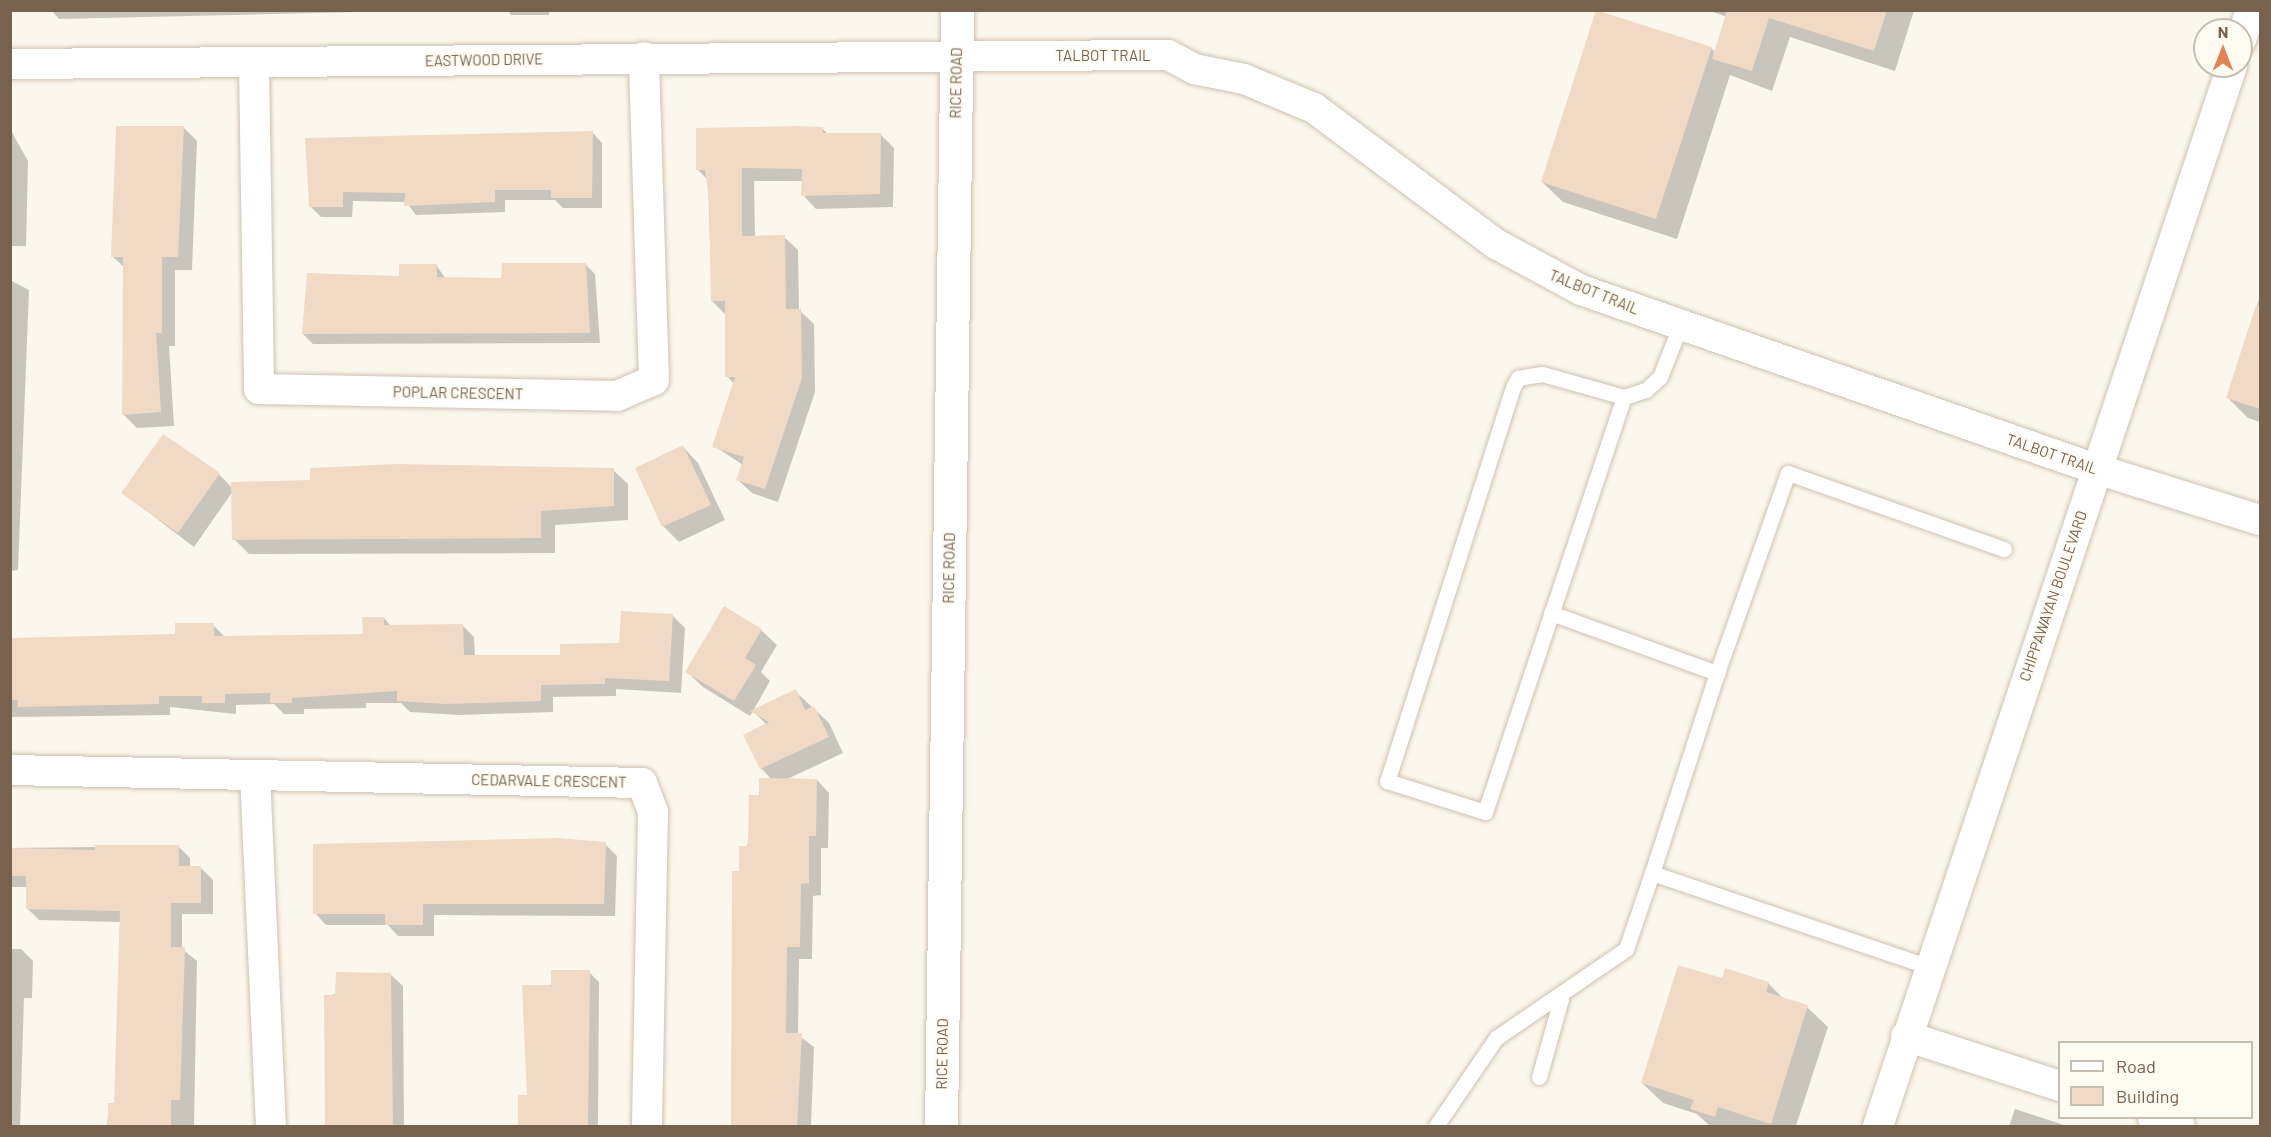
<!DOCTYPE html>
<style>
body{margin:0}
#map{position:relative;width:2271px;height:1137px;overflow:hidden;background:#fcf7ec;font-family:Barlow,sans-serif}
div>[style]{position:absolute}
.shadow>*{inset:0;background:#0003}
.building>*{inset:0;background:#f0dac5}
.roads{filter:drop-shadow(0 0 2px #cec1b1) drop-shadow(0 0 2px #cec1b1)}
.service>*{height:15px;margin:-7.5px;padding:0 7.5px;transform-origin:7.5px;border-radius:7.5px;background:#fff}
.minor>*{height:30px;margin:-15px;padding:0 15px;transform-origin:15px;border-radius:15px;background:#fff}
.tertiary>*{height:33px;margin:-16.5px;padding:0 16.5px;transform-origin:16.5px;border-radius:16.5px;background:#fff}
span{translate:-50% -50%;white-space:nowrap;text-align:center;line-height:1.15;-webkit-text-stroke:4.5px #fefbf2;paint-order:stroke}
.street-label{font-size:15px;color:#77614f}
.frame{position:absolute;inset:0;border:12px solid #77614f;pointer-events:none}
.legend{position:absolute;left:2058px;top:1041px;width:195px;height:78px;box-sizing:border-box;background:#fefbf2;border:2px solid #c8bdb1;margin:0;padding:8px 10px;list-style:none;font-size:18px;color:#77614f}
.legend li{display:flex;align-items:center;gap:12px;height:30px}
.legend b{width:30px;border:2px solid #c8bdb1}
.north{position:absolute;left:2193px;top:18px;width:60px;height:60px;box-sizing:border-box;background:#fefbf2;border:2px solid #c8bdb1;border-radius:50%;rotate:0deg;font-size:16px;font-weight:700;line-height:24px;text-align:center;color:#77614f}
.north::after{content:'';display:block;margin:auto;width:21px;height:27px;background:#df8458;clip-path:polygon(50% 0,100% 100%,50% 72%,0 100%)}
</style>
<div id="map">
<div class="shadow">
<div style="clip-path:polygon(51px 10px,443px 10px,59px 19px)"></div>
<div style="clip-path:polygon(507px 10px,549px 10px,549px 15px,511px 15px)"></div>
<div style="clip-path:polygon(639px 10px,727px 10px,727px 11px)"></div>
<div style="clip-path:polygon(772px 10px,883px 10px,883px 12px)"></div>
<div style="clip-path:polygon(1707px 10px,1914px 10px,1895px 71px,1790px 37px,1772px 91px,1730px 75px,1677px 239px,1563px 202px,1542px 182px,1711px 48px,1715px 52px,1727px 17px)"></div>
<div style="clip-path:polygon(183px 127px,197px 141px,192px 270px,175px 270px,175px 346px,169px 346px,174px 426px,137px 428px,123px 414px,125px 268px,113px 257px)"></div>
<div style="clip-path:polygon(822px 128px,828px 134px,881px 135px,894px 148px,893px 207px,816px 209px,803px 195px,803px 181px,754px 181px,755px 237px,784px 237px,798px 250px,799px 310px,814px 324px,815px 392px,778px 502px,752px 493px,738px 480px,743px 465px,714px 446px,734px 384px,727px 376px,726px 315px,712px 301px,708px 180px,698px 170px)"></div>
<div style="clip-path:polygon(10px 129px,28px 161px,26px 246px,10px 246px)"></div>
<div style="clip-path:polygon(592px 132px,602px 143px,602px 208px,563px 208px,555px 200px,505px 200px,505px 212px,416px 215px,406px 202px,353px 201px,352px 217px,321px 217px,310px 206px,307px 140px)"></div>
<div style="clip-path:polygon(585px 264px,595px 274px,600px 343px,313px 344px,303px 334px,401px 278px,436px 265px,446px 279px,503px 280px)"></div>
<div style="clip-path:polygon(10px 280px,29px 290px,18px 570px,10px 571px)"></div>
<div style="clip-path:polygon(2260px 296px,2260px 422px,2248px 418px,2228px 398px)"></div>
<div style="clip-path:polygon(683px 447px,698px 463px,725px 520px,679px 542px,663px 526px)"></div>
<div style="clip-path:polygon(613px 470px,628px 484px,628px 520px,555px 525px,555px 553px,249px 554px,234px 539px,233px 491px,194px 547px,123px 493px,219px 474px,233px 489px)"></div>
<div style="clip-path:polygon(673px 616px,685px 628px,681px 693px,616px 689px,616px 696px,553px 697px,553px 712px,459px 715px,410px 712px,401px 703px,366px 703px,366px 708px,304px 709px,304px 714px,284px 714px,274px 704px,236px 705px,236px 714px,170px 707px,170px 715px,10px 717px,10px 642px,177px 635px,213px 625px,225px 637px,364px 635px,384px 618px,391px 626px,462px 625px,474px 637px,475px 657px,561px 657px,620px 644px)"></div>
<div style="clip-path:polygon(761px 630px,777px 645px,761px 672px,770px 681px,753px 711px,795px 691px,829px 723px,843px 753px,785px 780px,817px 780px,829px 793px,828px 848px,821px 848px,821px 895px,813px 896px,812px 959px,799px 959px,798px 1035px,814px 1047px,811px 1126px,731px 1126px,734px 873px,740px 873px,760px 797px,772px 780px,761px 768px,767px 725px,753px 711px,750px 716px,703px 687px,687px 672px)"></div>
<div style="clip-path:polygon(605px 844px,617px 856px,615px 916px,434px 915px,434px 936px,398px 936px,388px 925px,326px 925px,315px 913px)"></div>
<div style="clip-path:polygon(178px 846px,190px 858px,190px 868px,201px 868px,213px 880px,213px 914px,182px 914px,182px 949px,197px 961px,194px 1126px,107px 1126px,109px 1104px,116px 1104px,121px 922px,39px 920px,27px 908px,28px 887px,10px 887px,10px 848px)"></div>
<div style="clip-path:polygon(10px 949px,21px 949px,33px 961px,32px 998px,24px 998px,20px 1126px,10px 1126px)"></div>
<div style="clip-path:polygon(589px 972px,599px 982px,598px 1126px,519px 1126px,520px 1096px,529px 1096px,552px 987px)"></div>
<div style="clip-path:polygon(390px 974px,403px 986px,404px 1126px,325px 1126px,326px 997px)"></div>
<div style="clip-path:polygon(1723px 980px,1768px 983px,1784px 999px,1807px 1007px,1828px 1027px,1796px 1126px,1710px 1126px,1697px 1114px,1663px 1103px,1642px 1083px)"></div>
<div style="clip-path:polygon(2015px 1109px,2067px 1126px,2009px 1126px)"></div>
</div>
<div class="building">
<div style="clip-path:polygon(1596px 10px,1712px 47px,1656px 219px,1541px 182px)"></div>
<div style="clip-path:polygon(1727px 10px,1887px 10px,1874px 51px,1769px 18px,1752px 71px,1712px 59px)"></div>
<div style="clip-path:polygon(116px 126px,184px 126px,178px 257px,162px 257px,162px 333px,156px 333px,161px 412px,122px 415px,123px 257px,111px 257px)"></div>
<div style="clip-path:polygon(797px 126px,823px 127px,823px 133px,881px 133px,880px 194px,801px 196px,802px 169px,742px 168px,742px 236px,785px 235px,786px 309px,801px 309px,802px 378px,765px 489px,736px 480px,744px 457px,712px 447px,735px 377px,725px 377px,725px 301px,711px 301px,709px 199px,705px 170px,696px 170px,696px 128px)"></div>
<div style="clip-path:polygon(593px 131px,592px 198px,551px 198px,551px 190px,495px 190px,495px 202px,404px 206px,405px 193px,343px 192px,343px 207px,309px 207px,305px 138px)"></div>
<div style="clip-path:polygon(502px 263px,586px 263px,590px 333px,302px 334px,307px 273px,399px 276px,399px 264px,437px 264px,437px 277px,501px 278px)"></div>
<div style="clip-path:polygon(2256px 305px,2260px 306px,2260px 409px,2226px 398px)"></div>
<div style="clip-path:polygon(163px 434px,220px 473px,178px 533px,121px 493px)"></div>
<div style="clip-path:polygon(683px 445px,711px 505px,662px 527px,635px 468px)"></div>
<div style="clip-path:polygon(396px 464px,614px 468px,614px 506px,541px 511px,541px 538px,232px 540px,231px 482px,310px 480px,310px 468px)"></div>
<div style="clip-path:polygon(724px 606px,762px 629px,745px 658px,756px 665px,734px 701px,685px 672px)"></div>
<div style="clip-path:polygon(621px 611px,673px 614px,669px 681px,605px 678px,605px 684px,541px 685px,541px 701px,446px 704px,397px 701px,397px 691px,292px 698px,292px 703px,270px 703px,270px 693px,225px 694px,225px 703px,202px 703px,202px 696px,159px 696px,159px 704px,18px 707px,18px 700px,10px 700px,10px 638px,175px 634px,175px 623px,214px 623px,214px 636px,363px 634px,362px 617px,384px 617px,384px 625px,463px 624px,464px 655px,560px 655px,560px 644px,619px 643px)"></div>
<div style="clip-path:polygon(796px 689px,805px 710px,814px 706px,829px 737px,760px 769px,743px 735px,769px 722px,750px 711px)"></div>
<div style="clip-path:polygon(759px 778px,817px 779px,816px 836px,809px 836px,809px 883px,801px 884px,800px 947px,787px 947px,786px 1033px,802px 1033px,797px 1126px,731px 1126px,732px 871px,739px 871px,739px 846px,748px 846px,749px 795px,759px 795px)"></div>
<div style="clip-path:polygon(557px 838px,606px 842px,604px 904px,423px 904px,423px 925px,385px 925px,385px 914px,313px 914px,313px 844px)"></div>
<div style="clip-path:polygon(95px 845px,179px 845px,179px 866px,201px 866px,201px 903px,171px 903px,171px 947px,185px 947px,180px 1100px,171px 1100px,171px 1126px,108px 1126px,108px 1103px,114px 1103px,120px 911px,26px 909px,26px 876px,10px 876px,10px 848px,95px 850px)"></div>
<div style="clip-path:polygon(1678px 965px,1722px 978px,1725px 968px,1769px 982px,1766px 992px,1808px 1005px,1771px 1124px,1718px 1107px,1715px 1117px,1690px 1109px,1694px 1100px,1641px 1083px)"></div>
<div style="clip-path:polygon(551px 970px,590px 970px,588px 1126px,518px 1126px,518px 1095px,527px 1095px,522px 985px,551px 985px)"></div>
<div style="clip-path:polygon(336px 972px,391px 973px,393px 1126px,325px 1126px,324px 995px,335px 995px)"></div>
</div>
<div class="roads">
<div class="service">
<div style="left:1624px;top:397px;width:85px;rotate:-164.3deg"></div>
<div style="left:1542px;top:374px;width:24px;rotate:171deg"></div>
<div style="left:1518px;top:378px;width:10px;rotate:119deg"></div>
<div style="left:1513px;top:387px;width:414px;rotate:107.7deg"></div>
<div style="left:1387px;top:781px;width:103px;rotate:17.6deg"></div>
<div style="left:1485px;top:812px;width:438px;rotate:-71.5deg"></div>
<div style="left:1624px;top:397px;width:23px;rotate:-18deg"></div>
<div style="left:1646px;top:390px;width:19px;rotate:-43deg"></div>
<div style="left:1660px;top:377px;width:57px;rotate:-68.4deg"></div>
<div style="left:1551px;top:613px;width:177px;rotate:19.9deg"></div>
<div style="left:1717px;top:673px;width:212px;rotate:-70.5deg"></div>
<div style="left:1788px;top:473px;width:229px;rotate:19.4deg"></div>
<div style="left:1717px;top:673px;width:210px;rotate:108deg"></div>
<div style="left:1652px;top:873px;width:293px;rotate:18.7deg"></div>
<div style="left:1539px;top:1077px;width:81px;rotate:-74.2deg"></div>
<div style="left:1436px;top:1126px;width:107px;rotate:-55.7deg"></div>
<div style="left:1496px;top:1038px;width:158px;rotate:-34.4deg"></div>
<div style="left:1626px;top:949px;width:80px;rotate:-71.1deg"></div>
</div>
<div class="minor">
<div style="left:2241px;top:40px;width:32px;rotate:-72deg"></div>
<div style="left:10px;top:64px;width:1158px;rotate:-0.45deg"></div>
<div style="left:1168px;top:55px;width:30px;rotate:28deg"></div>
<div style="left:1194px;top:69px;width:51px;rotate:11.3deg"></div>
<div style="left:1244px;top:79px;width:76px;rotate:22.5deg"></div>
<div style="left:1314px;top:108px;width:227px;rotate:36.8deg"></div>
<div style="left:1496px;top:244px;width:97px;rotate:28.4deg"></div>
<div style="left:1581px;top:290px;width:545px;rotate:19.17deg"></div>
<div style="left:2096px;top:469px;width:172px;rotate:17.3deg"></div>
<div style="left:254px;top:64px;width:325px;rotate:89.1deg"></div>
<div style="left:259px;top:389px;width:358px;rotate:1.1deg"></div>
<div style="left:617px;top:396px;width:40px;rotate:-23.4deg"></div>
<div style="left:654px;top:380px;width:323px;rotate:-91.8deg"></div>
<div style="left:10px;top:770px;width:632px;rotate:1.18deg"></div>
<div style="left:642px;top:783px;width:31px;rotate:69deg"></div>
<div style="left:653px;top:812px;width:314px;rotate:91.1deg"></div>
<div style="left:255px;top:775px;width:351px;rotate:87.4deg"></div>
<div style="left:1906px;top:1036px;width:162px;rotate:18deg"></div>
<div style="left:2153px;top:1118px;width:28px;rotate:17deg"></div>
<div style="left:1878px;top:1126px;width:1118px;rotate:-71.53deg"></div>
</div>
<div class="tertiary">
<div style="left:941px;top:1126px;width:1116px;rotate:-89.18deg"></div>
</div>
</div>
<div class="street-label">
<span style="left:1103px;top:56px">TALBOT TRAIL</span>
<span style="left:484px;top:60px;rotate:-1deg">EASTWOOD DRIVE</span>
<span style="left:956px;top:83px;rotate:-89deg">RICE ROAD</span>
<span style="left:1594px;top:292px;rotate:22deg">TALBOT TRAIL</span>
<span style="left:458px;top:393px;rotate:1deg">POPLAR CRESCENT</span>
<span style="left:2052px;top:454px;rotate:19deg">TALBOT TRAIL</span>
<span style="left:949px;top:568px;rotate:-89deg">RICE ROAD</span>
<span style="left:2053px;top:596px;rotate:-71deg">CHIPPAWAYAN BOULEVARD</span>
<span style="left:549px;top:781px;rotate:1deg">CEDARVALE CRESCENT</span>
<span style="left:942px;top:1054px;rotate:-89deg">RICE ROAD</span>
</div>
<div class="frame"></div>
<ul class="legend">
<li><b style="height:8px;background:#fff"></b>Road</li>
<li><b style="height:16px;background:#f0dac5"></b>Building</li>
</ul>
<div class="north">N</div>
</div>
